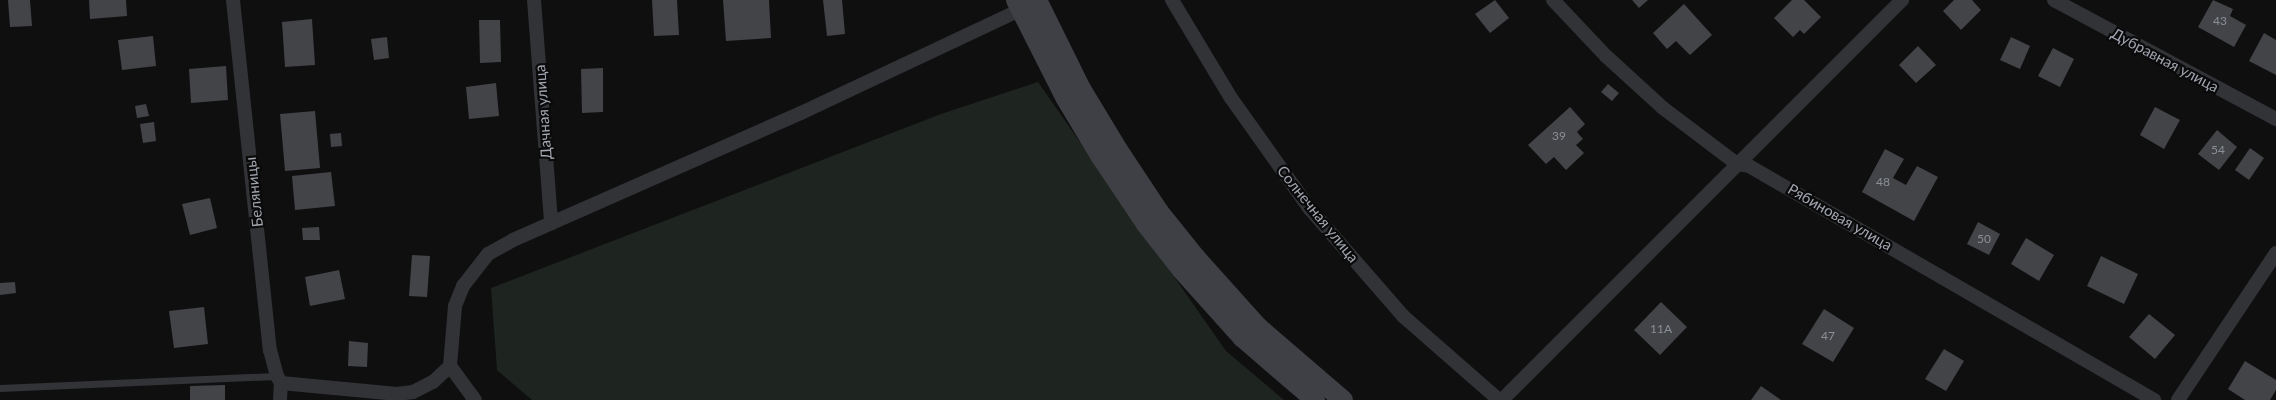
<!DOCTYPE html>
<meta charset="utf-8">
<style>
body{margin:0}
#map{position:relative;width:2276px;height:400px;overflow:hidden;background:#0f0f10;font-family:Lato,sans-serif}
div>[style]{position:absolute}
.green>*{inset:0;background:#1e241f}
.building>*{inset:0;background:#434448}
.service>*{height:7px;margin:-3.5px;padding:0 3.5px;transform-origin:3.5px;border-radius:3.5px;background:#323337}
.minor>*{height:14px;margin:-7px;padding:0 7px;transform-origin:7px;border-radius:7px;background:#323337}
.secondary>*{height:20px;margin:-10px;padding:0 10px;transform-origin:10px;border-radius:10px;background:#3f4045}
span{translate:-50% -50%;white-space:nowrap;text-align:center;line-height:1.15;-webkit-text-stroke:4.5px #0a0a0b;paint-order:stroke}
.number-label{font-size:12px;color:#8a8e96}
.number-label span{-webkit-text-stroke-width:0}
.street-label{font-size:15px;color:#a1a6b0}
</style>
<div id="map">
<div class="green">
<div style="clip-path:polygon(1038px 82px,1226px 351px,1284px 400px,532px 400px,497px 370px,491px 288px,941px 114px)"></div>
</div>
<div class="building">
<div style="clip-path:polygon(8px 0,30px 0,32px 26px,10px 27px)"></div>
<div style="clip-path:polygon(89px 0,126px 0,127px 16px,90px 19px)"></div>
<div style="clip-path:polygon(652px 0,677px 0,679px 35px,654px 36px)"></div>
<div style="clip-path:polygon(723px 0,769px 0,771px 38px,726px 41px)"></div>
<div style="clip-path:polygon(823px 0,842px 0,845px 34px,827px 36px)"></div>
<div style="clip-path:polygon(1495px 0,1509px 18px,1490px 33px,1475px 14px)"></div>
<div style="clip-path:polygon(1632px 0,1648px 0,1639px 8px)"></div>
<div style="clip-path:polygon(1792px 0,1804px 0,1821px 17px,1804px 34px,1800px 30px,1793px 37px,1774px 18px)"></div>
<div style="clip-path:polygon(1954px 0,1972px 0,1981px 10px,1961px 30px,1943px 11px)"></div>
<div style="clip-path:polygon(2213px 0,2233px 9px,2230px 16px,2246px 25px,2234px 47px,2198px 27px)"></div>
<div style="clip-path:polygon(1684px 4px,1712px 35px,1690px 55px,1676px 41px,1667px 49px,1653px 33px)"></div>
<div style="clip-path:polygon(312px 19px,315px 65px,285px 67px,282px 22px)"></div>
<div style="clip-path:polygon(479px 20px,500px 20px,501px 62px,480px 63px)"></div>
<div style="clip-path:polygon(2264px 33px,2276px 40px,2276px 75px,2249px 61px)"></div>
<div style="clip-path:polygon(153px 36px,156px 66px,122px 70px,118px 40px)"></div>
<div style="clip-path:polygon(387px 37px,389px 58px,374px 60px,371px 39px)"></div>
<div style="clip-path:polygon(2011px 37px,2030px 46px,2020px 69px,2000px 60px)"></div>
<div style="clip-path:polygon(1918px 46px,1936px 65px,1916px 83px,1899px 65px)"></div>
<div style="clip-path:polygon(2053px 48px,2074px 59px,2060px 87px,2038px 76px)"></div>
<div style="clip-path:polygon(226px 66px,228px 100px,191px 103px,189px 69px)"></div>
<div style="clip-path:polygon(603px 68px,603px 112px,582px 113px,581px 69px)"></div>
<div style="clip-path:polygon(496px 83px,499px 116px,469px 119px,466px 87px)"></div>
<div style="clip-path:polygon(1608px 84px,1619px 93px,1612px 101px,1601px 92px)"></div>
<div style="clip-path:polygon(146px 104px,149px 116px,137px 118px,135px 106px)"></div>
<div style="clip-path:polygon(1570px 107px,1585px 124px,1577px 132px,1583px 139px,1576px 145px,1584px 153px,1566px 170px,1554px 157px,1546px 164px,1528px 145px)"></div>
<div style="clip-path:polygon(2155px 107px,2180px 120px,2164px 149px,2140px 135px)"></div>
<div style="clip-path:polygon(315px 111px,320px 168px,285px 171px,280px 114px)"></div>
<div style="clip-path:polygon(154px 122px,156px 141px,143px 143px,140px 124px)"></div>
<div style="clip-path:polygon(2217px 130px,2237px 147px,2219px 170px,2198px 154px)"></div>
<div style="clip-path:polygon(341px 133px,342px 146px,331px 147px,330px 134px)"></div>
<div style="clip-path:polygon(2250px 148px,2264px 158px,2249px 180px,2235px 170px)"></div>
<div style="clip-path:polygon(1885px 149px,1904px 159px,1893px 178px,1906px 185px,1917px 166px,1938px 177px,1914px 221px,1862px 192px)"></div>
<div style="clip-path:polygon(331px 172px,335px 206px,295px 210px,292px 176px)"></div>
<div style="clip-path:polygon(210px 198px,217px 228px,190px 235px,182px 204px)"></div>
<div style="clip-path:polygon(1978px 222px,2000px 234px,1989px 255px,1967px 244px)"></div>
<div style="clip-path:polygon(319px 227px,320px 240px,303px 240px,302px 228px)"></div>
<div style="clip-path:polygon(2026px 238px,2054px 255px,2039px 281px,2011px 264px)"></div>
<div style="clip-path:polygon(412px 255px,430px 256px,427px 297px,409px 296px)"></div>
<div style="clip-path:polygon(2101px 256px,2138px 274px,2124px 304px,2087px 286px)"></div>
<div style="clip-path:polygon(339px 270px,345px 299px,310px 306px,305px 277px)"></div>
<div style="clip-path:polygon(15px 282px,16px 293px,0 295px,0 283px)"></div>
<div style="clip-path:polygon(1661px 302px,1687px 327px,1660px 355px,1634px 330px)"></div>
<div style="clip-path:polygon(204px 307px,208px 344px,174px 348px,169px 311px)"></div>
<div style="clip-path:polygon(1824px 309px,1854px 328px,1833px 362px,1802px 344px)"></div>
<div style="clip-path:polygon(2149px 314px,2175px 335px,2155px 359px,2129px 337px)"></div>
<div style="clip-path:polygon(349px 341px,368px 343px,367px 367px,348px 366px)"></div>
<div style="clip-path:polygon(1944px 349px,1964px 361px,1946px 391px,1925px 379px)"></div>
<div style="clip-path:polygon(2245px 361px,2276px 380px,2276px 390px,2270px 400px,2245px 400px,2228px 389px)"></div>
<div style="clip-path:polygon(225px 385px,225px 400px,190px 400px,190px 386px)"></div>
<div style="clip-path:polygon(1761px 386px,1781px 400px,1751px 400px)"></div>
</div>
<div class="service">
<div style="left:0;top:388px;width:277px;rotate:-2.5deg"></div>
</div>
<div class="minor">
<div style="left:233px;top:0;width:352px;rotate:84deg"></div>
<div style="left:270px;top:350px;width:27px;rotate:75deg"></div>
<div style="left:277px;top:376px;width:8px;rotate:60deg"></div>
<div style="left:281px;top:383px;width:117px;rotate:5.4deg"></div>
<div style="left:397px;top:394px;width:16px;rotate:-7deg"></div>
<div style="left:413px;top:392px;width:22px;rotate:-27deg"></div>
<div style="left:433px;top:382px;width:23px;rotate:-43deg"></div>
<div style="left:534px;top:0;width:224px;rotate:85.6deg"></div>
<div style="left:1172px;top:0;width:114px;rotate:59deg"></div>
<div style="left:1231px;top:98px;width:136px;rotate:54.6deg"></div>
<div style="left:1310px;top:209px;width:142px;rotate:49deg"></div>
<div style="left:1403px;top:316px;width:128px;rotate:41.2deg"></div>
<div style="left:1553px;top:0;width:77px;rotate:46.6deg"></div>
<div style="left:1606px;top:56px;width:77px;rotate:42.4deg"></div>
<div style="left:1663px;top:108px;width:93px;rotate:37.1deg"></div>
<div style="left:1737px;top:164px;width:12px;rotate:9deg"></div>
<div style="left:1749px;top:166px;width:468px;rotate:30deg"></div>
<div style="left:2054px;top:0;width:252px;rotate:28.2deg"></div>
<div style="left:450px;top:366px;width:60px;rotate:-85.2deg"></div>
<div style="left:455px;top:306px;width:22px;rotate:-68deg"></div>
<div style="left:463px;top:286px;width:41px;rotate:-52deg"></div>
<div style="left:488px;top:254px;width:29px;rotate:-29deg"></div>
<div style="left:513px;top:240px;width:315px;rotate:-23.8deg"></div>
<div style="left:801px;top:113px;width:251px;rotate:-25.2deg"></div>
<div style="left:450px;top:366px;width:42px;rotate:53.7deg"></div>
<div style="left:280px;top:400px;width:17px;rotate:-87deg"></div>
<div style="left:1502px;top:400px;width:566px;rotate:-45deg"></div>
<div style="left:2178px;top:400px;width:177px;rotate:-56.3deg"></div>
</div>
<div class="secondary">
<div style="left:1016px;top:0;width:109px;rotate:63.2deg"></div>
<div style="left:1065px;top:97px;width:70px;rotate:59deg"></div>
<div style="left:1101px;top:157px;width:81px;rotate:56.1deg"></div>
<div style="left:1146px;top:224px;width:57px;rotate:52.1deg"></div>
<div style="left:1181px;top:269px;width:93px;rotate:48.1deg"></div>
<div style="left:1243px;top:338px;width:95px;rotate:40.7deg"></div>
<div style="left:1037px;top:0;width:99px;rotate:63.7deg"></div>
<div style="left:1081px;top:89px;width:71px;rotate:58.8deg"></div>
<div style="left:1118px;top:150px;width:74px;rotate:56.5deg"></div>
<div style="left:1159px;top:212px;width:59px;rotate:51.2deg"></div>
<div style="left:1196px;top:258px;width:93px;rotate:48.1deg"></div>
<div style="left:1258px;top:327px;width:112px;rotate:40.7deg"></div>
</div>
<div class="number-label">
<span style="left:2220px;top:21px">43</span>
<span style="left:1559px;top:136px">39</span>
<span style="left:2218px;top:150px">54</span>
<span style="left:1883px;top:182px">48</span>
<span style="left:1984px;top:239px">50</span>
<span style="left:1661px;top:329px">11А</span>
<span style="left:1828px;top:336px">47</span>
</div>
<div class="street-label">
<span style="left:2165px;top:60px;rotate:28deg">Дубравная улица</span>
<span style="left:543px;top:112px;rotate:-94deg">Дачная улица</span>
<span style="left:254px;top:192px;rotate:-96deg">Беляницы</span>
<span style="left:1318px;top:214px;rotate:51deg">Солнечная улица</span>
<span style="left:1840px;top:217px;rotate:30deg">Рябиновая улица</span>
</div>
</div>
